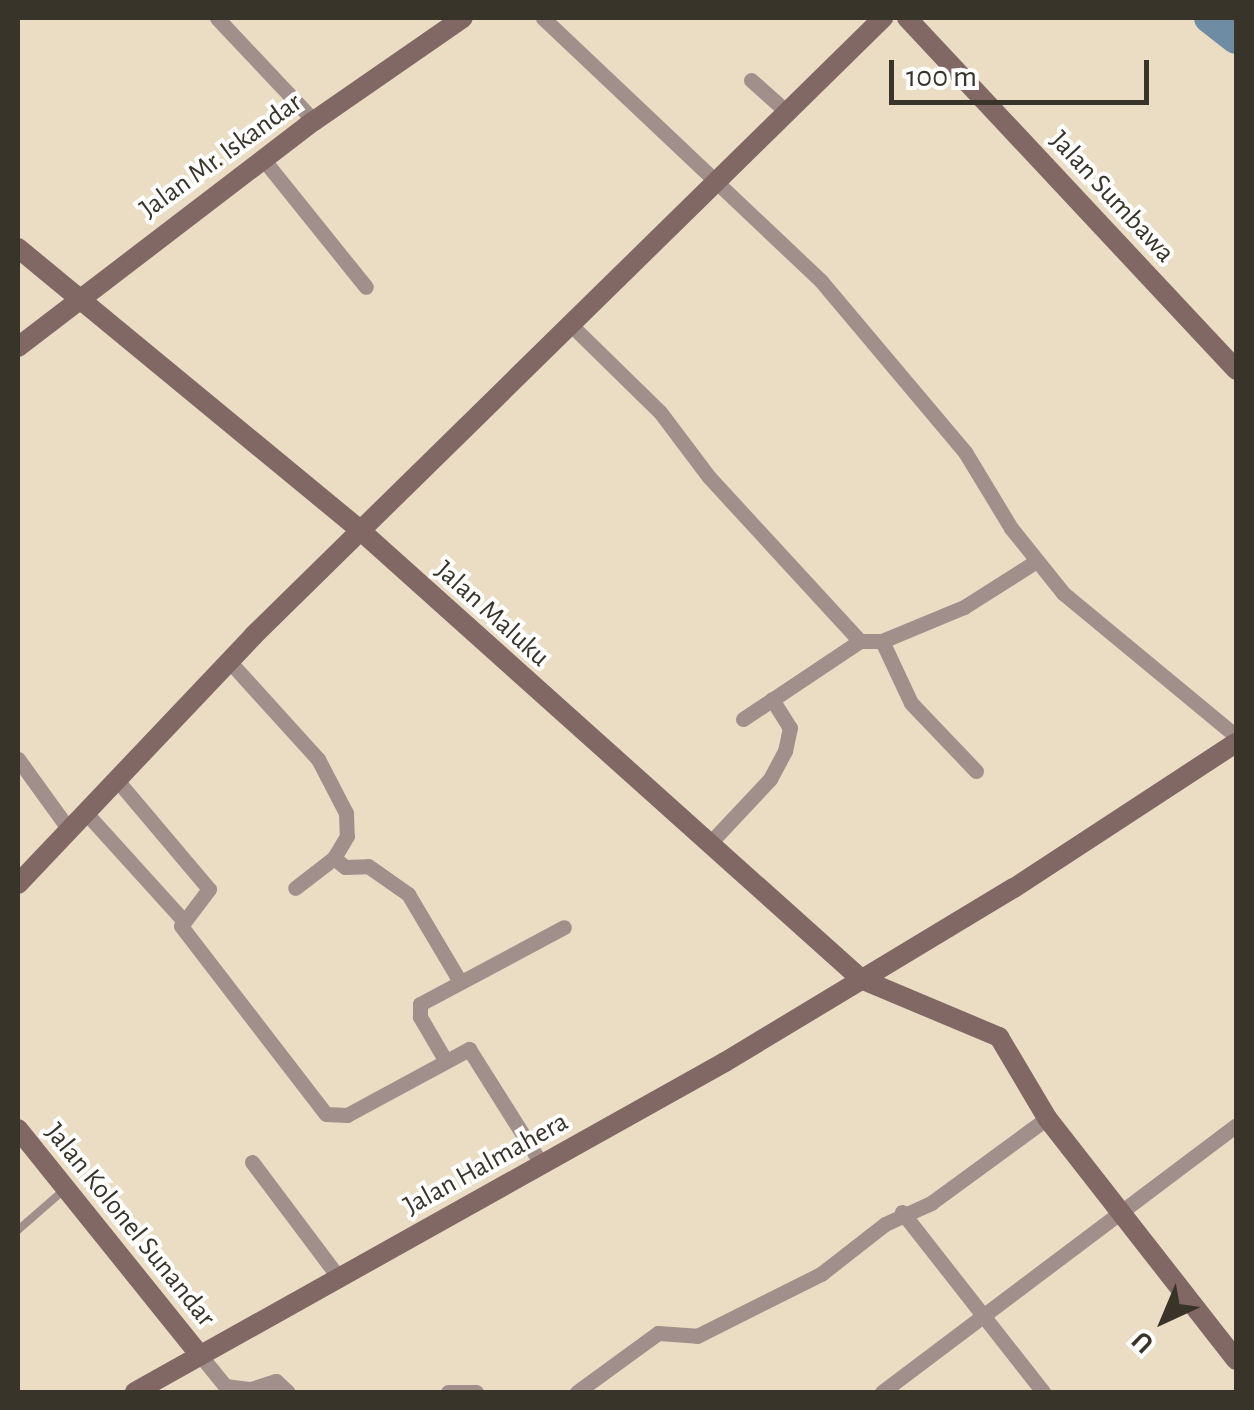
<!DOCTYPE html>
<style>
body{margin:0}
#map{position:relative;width:1254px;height:1410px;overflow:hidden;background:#ebddc4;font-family:"Alegreya Sans",sans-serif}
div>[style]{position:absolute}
.river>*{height:30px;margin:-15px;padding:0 15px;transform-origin:15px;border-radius:15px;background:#6e8da5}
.lane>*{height:8px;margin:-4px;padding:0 4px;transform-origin:4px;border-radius:4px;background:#a18f8c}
.street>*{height:15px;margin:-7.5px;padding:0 7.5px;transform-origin:7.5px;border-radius:7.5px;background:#a18f8c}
.secondary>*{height:20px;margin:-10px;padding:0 10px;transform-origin:10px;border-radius:10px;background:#826865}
span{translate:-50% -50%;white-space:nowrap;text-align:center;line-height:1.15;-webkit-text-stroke:8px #fff;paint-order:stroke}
.street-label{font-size:28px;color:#39342a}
.frame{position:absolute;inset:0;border:20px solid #39342a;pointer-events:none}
.north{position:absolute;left:1114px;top:1270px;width:100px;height:100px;-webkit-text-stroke:8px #fff;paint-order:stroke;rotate:224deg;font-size:28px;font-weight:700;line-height:40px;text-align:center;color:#39342a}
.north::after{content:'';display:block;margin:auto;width:35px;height:45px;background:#39342a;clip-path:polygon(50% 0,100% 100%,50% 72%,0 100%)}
.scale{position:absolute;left:889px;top:60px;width:260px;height:45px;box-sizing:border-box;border:5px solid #39342a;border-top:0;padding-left:12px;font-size:30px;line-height:35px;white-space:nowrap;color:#39342a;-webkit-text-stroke:8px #fff;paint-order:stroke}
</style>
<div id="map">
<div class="river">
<div style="left:1209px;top:18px;width:34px;rotate:38deg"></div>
</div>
<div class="lane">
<div style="left:18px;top:1230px;width:62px;rotate:-41.1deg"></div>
</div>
<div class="street">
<div style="left:217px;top:18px;width:141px;rotate:46.7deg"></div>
<div style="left:543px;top:18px;width:383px;rotate:43.4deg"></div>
<div style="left:821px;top:281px;width:224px;rotate:49.9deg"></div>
<div style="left:965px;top:452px;width:89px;rotate:58.8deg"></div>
<div style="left:1011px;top:528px;width:83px;rotate:51.3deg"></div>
<div style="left:1063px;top:593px;width:224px;rotate:39.6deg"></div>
<div style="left:751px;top:80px;width:50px;rotate:41.7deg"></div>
<div style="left:263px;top:159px;width:164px;rotate:51.2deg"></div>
<div style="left:569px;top:323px;width:127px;rotate:44.4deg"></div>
<div style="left:660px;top:412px;width:81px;rotate:53deg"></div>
<div style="left:709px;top:477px;width:223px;rotate:47.4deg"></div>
<div style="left:860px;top:641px;width:22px"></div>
<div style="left:882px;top:641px;width:89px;rotate:-22.5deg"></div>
<div style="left:964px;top:607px;width:84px;rotate:-32.4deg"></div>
<div style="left:882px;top:641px;width:68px;rotate:64.9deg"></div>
<div style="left:911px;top:703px;width:94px;rotate:46.3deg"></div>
<div style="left:229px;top:661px;width:132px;rotate:47.8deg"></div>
<div style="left:318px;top:759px;width:61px;rotate:62.6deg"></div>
<div style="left:346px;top:813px;width:23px;rotate:88deg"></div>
<div style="left:347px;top:836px;width:26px;rotate:121deg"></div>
<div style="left:334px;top:858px;width:49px;rotate:142.4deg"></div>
<div style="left:743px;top:719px;width:141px;rotate:-33.7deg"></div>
<div style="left:18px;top:759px;width:89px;rotate:54.2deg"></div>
<div style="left:116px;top:779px;width:144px;rotate:49.8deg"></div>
<div style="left:209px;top:889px;width:46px;rotate:127.1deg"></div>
<div style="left:181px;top:926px;width:237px;rotate:52.4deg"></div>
<div style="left:326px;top:1114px;width:21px;rotate:3deg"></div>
<div style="left:347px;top:1115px;width:139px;rotate:-28.4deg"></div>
<div style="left:469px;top:1049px;width:137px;rotate:57.8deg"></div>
<div style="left:86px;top:813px;width:143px;rotate:47.8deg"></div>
<div style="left:709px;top:844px;width:89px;rotate:-46.8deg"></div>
<div style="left:770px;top:779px;width:32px;rotate:-62deg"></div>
<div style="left:785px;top:751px;width:24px;rotate:-78deg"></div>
<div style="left:790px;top:728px;width:34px;rotate:-122deg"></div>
<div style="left:334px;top:858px;width:14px;rotate:39deg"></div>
<div style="left:345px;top:867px;width:23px;rotate:-2deg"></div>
<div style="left:368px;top:866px;width:49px;rotate:35deg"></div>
<div style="left:408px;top:894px;width:100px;rotate:59.3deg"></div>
<div style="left:444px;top:1058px;width:48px;rotate:-120.3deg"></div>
<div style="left:420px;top:1017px;width:13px;rotate:-90deg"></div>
<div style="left:420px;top:1004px;width:163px;rotate:-28.1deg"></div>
<div style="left:252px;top:1162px;width:145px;rotate:53.1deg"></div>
<div style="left:902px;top:1212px;width:229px;rotate:51.9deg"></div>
<div style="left:200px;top:1355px;width:40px;rotate:51deg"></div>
<div style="left:225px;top:1386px;width:26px;rotate:7deg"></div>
<div style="left:251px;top:1389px;width:26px;rotate:-18deg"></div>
<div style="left:276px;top:1381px;width:16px;rotate:43deg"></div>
<div style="left:448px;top:1392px;width:28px"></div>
<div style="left:577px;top:1392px;width:100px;rotate:-36.1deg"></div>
<div style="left:658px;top:1333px;width:39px;rotate:4deg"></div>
<div style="left:697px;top:1336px;width:139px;rotate:-26.6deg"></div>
<div style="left:821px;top:1274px;width:81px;rotate:-38deg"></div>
<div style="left:885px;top:1224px;width:51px;rotate:-24.5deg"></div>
<div style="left:931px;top:1203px;width:144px;rotate:-36.2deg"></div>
<div style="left:882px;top:1392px;width:443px;rotate:-37deg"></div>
</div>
<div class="secondary">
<div style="left:907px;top:18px;width:482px;rotate:46.9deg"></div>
<div style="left:18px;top:248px;width:445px;rotate:39.5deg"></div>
<div style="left:361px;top:531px;width:671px;rotate:41.86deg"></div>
<div style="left:861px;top:979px;width:150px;rotate:22.8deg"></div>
<div style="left:999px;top:1037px;width:94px;rotate:59.3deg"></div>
<div style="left:1047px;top:1118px;width:307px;rotate:52deg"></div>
<div style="left:18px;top:347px;width:372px;rotate:-37.4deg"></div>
<div style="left:314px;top:121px;width:181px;rotate:-34.7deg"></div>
<div style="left:18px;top:884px;width:342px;rotate:-46.5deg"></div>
<div style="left:253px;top:636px;width:883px;rotate:-44.45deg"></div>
<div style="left:18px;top:1129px;width:290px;rotate:51.2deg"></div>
<div style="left:135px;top:1392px;width:676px;rotate:-29.22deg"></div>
<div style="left:725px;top:1062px;width:337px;rotate:-31.1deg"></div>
<div style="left:1014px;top:888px;width:265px;rotate:-33.2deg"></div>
</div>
<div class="street-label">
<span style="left:221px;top:156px;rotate:-36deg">Jalan Mr. Iskandar</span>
<span style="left:1112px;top:197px;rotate:47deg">Jalan Sumbawa</span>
<span style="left:492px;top:614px;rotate:42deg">Jalan Maluku</span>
<span style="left:486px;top:1164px;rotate:-29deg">Jalan Halmahera</span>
<span style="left:130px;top:1225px;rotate:51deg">Jalan Kolonel Sunandar</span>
</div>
<div class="frame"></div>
<div class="north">U</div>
<div class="scale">100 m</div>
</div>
